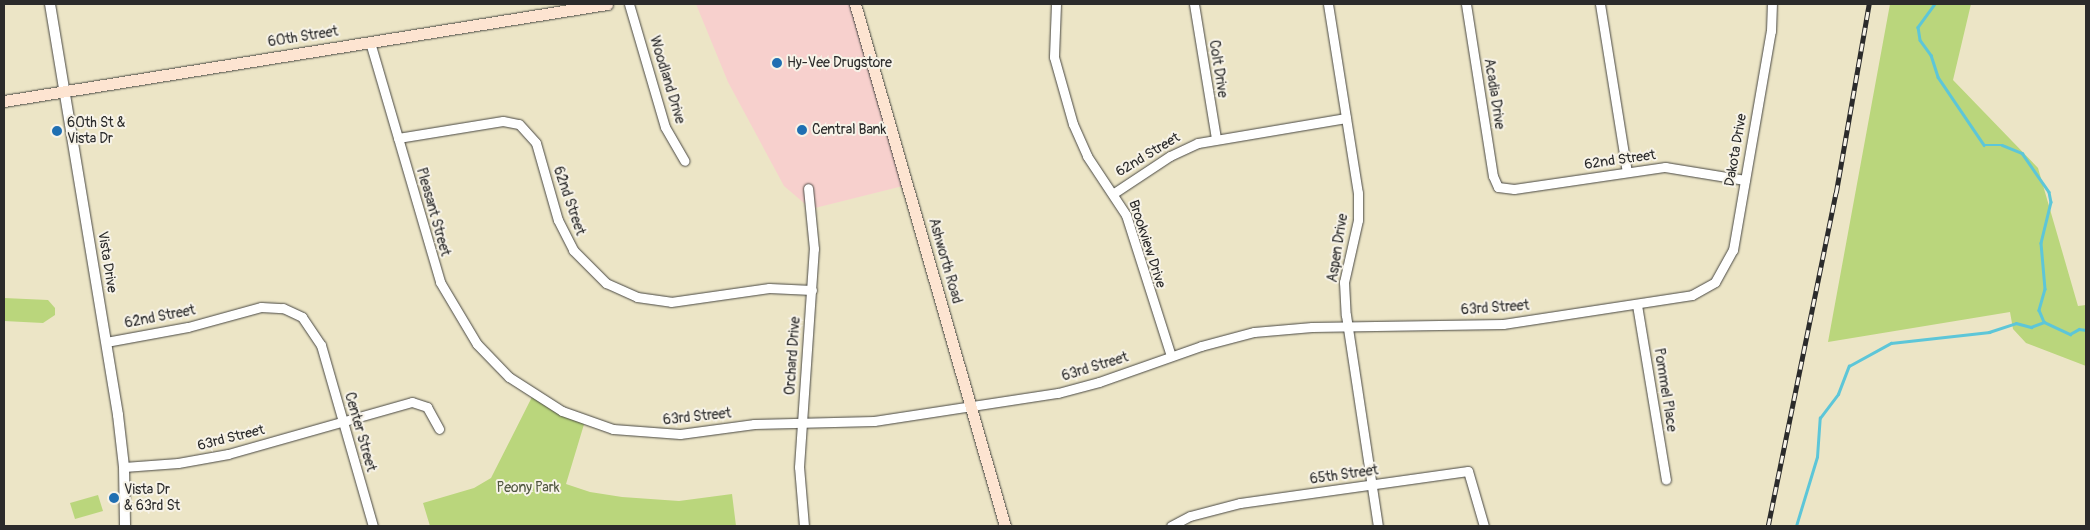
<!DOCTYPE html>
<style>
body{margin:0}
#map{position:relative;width:2090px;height:530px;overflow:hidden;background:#ece5c6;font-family:Pangolin,sans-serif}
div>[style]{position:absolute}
.built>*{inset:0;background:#f7d0cd}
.green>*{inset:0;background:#bad67c}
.stream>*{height:2.5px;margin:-1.25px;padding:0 1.25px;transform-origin:1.25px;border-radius:1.25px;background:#5dc6d8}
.roads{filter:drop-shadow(0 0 1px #484742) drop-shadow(0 0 1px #484742)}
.minor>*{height:9px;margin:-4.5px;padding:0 4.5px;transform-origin:4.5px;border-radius:4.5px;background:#fff}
.tertiary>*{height:10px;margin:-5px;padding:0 5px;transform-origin:5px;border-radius:5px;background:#fff}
.secondary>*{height:11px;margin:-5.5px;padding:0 5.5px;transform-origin:5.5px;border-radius:5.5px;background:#fde4d1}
.rail>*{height:4.5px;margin-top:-2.25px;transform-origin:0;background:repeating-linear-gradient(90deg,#f7f3e8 0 8px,#2b2b2b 0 16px);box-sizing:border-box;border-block:1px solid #2b2b2b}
.dots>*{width:14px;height:14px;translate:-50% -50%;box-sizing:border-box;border:2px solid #f7f3e8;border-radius:50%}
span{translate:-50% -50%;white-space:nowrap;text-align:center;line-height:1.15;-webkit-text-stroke:4px #f7f3e8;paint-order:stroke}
.street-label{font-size:14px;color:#2b2b2b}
.poi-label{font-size:14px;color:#2b2b2b}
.left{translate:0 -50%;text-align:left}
.park-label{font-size:14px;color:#4f563f}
.frame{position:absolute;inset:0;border:5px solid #2b2b2b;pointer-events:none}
</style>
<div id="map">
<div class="built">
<div style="clip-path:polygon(696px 4px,855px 4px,907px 185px,811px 209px,784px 186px,728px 82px)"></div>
</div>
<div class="green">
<div style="clip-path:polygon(1890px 4px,1971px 4px,1953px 80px,2038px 168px,2078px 306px,2086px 305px,2086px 366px,2026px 343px,2013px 329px,2010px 312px,1828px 342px)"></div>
<div style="clip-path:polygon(4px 298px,48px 300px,55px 308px,55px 315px,43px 323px,4px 321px)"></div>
<div style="clip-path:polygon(533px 395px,585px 421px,566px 484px,590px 492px,622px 497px,679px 501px,732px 494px,736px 526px,430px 526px,423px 503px,474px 488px,491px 478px)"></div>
<div style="clip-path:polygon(98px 495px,103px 511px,75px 519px,70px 503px)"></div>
</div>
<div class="stream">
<div style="left:1935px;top:4px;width:29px;rotate:126deg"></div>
<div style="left:1918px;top:27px;width:13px;rotate:81deg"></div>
<div style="left:1920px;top:40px;width:19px;rotate:54deg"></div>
<div style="left:1931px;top:55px;width:23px;rotate:72deg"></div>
<div style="left:1938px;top:77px;width:82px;rotate:55.9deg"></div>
<div style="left:1984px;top:145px;width:18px"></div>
<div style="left:2002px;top:145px;width:22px;rotate:22deg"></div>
<div style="left:2022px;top:153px;width:47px;rotate:55.3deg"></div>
<div style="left:2049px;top:192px;width:10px;rotate:79deg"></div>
<div style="left:2051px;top:202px;width:42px;rotate:103.7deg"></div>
<div style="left:2041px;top:243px;width:46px;rotate:85deg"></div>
<div style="left:2045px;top:289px;width:22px;rotate:106deg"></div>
<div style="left:2039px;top:310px;width:13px;rotate:67deg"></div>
<div style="left:2044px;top:322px;width:29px;rotate:25deg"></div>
<div style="left:2070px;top:334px;width:10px;rotate:-29deg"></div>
<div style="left:2079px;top:329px;width:7px;rotate:8deg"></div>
<div style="left:1796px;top:526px;width:72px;rotate:-73.1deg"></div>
<div style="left:1817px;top:457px;width:39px;rotate:-86deg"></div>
<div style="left:1820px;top:418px;width:30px;rotate:-53deg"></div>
<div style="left:1838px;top:394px;width:30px;rotate:-69deg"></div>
<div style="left:1849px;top:366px;width:48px;rotate:-28.7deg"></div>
<div style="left:1891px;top:343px;width:99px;rotate:-6.4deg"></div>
<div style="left:1989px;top:332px;width:28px;rotate:-18deg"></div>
<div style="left:2016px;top:323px;width:16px;rotate:15deg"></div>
<div style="left:2031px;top:327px;width:14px;rotate:-21deg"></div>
</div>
<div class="roads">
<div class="minor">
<div style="left:629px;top:4px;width:128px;rotate:73.7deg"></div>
<div style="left:665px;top:127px;width:39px;rotate:60deg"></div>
<div style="left:1056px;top:4px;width:53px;rotate:92.2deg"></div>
<div style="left:1054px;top:57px;width:70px;rotate:74.2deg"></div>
<div style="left:1073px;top:124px;width:35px;rotate:66deg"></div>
<div style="left:1087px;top:156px;width:71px;rotate:56.5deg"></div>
<div style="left:1126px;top:215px;width:148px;rotate:72.3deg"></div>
<div style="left:1194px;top:4px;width:137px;rotate:80.7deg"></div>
<div style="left:1328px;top:4px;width:191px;rotate:81deg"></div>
<div style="left:1358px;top:193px;width:27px;rotate:90deg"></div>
<div style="left:1358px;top:220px;width:64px;rotate:102.7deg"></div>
<div style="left:1344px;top:282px;width:33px;rotate:87deg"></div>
<div style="left:1346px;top:315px;width:213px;rotate:81.4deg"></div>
<div style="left:1466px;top:4px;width:174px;rotate:81.1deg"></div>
<div style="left:1493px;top:176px;width:12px;rotate:66deg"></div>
<div style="left:1498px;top:187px;width:16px;rotate:7deg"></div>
<div style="left:1514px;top:189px;width:153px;rotate:-8.3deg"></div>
<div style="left:1665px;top:167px;width:81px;rotate:9.2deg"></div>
<div style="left:1600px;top:4px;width:170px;rotate:80.9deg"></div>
<div style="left:370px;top:42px;width:250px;rotate:73.7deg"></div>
<div style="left:440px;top:282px;width:72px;rotate:59.2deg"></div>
<div style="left:477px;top:344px;width:46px;rotate:45.9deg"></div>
<div style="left:509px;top:377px;width:63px;rotate:32.7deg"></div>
<div style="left:562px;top:411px;width:54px;rotate:19.4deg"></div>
<div style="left:613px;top:429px;width:67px;rotate:4.3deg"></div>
<div style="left:680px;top:434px;width:75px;rotate:-7.7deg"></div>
<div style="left:754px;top:424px;width:120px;rotate:-1.4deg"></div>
<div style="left:874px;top:421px;width:186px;rotate:-8.7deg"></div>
<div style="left:1058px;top:393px;width:42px;rotate:-15deg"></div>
<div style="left:1099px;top:382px;width:108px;rotate:-19.4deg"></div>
<div style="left:1201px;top:346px;width:55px;rotate:-14.8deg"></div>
<div style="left:1254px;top:332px;width:58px;rotate:-4.9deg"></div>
<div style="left:1312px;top:327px;width:191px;rotate:-0.9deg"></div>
<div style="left:1503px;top:324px;width:191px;rotate:-8.7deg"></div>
<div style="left:1692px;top:295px;width:26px;rotate:-29deg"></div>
<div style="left:1715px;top:282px;width:37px;rotate:-61deg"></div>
<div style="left:1733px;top:250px;width:222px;rotate:-80.2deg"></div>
<div style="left:1771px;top:31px;width:27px;rotate:-88deg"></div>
<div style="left:398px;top:138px;width:106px;rotate:-9.2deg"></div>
<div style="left:503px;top:121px;width:16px;rotate:11deg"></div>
<div style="left:519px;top:124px;width:25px;rotate:48deg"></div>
<div style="left:536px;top:143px;width:80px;rotate:74.1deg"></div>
<div style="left:558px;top:220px;width:34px;rotate:63deg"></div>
<div style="left:573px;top:250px;width:47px;rotate:45deg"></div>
<div style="left:606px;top:283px;width:34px;rotate:24deg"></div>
<div style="left:637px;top:297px;width:34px;rotate:8deg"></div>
<div style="left:671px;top:302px;width:99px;rotate:-8.1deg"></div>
<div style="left:769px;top:288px;width:43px;rotate:2.7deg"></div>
<div style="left:1114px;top:193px;width:67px;rotate:-33.5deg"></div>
<div style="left:1170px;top:156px;width:31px;rotate:-25deg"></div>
<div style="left:1198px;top:143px;width:150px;rotate:-9.6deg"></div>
<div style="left:1637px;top:305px;width:177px;rotate:80.6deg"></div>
<div style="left:106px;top:342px;width:83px;rotate:-10.4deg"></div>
<div style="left:188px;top:327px;width:76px;rotate:-15.3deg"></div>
<div style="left:261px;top:307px;width:22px;rotate:3deg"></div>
<div style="left:283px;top:308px;width:21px;rotate:25deg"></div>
<div style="left:302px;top:317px;width:34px;rotate:56deg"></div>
<div style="left:321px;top:345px;width:188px;rotate:74deg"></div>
<div style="left:124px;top:467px;width:54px;rotate:-4.2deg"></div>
<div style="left:178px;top:463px;width:51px;rotate:-10.2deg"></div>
<div style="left:228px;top:454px;width:191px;rotate:-15.8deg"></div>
<div style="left:412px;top:402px;width:16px;rotate:18deg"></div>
<div style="left:427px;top:407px;width:25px;rotate:61deg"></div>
<div style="left:804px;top:526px;width:59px;rotate:-94.8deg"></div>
<div style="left:799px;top:467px;width:219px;rotate:-86.1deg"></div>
<div style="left:814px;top:249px;width:61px;rotate:-95.6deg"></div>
<div style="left:1171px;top:526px;width:21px;rotate:-28deg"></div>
<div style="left:1190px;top:516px;width:52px;rotate:-14.6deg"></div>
<div style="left:1240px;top:503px;width:230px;rotate:-8deg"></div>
<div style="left:1468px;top:471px;width:57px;rotate:73.8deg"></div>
</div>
<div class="tertiary">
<div style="left:50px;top:4px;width:417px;rotate:80.6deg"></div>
<div style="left:118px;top:415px;width:52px;rotate:83.4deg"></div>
<div style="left:124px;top:467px;width:59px;rotate:89deg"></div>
</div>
<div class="secondary">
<div style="left:855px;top:4px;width:543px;rotate:73.97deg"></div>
<div style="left:4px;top:101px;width:611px;rotate:-9.14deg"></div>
</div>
</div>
<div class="rail">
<div style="left:1768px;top:526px;width:340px;rotate:-78.5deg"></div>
<div style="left:1836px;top:193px;width:192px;rotate:-80.1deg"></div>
</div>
<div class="dots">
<div style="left:777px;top:63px;background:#1f6fb2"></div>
<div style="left:802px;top:130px;background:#1f6fb2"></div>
<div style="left:57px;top:131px;background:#1f6fb2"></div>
<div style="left:114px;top:498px;background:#1f6fb2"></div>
</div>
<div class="street-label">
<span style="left:303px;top:37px;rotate:-9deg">60th Street</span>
<span style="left:1218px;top:69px;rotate:81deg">Colt Drive</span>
<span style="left:667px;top:80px;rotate:73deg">Woodland Drive</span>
<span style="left:1494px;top:94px;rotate:81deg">Acadia Drive</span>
<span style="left:1736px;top:150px;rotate:-80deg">Dakota Drive</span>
<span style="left:1148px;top:155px;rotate:-31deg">62nd Street</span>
<span style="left:1620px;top:160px;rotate:-8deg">62nd Street</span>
<span style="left:569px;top:201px;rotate:71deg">62nd Street</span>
<span style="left:433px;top:212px;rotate:74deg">Pleasant Street</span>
<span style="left:1147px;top:244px;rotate:72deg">Brookview Drive</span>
<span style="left:1338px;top:248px;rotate:-81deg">Aspen Drive</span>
<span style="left:945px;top:261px;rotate:74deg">Ashworth Road</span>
<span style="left:107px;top:262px;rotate:81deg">Vista Drive</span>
<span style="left:1495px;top:308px;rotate:-4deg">63rd Street</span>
<span style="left:160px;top:317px;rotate:-11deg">62nd Street</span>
<span style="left:793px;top:356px;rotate:-86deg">Orchard Drive</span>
<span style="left:1095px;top:367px;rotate:-17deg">63rd Street</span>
<span style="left:1665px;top:390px;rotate:81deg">Pommel Place</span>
<span style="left:697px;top:417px;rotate:-6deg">63rd Street</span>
<span style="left:360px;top:432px;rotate:74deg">Center Street</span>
<span style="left:231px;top:438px;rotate:-14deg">63rd Street</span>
<span style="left:1344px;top:475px;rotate:-8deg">65th Street</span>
</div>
<div class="poi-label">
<span class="left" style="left:787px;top:63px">Hy-Vee Drugstore</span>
<span class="left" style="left:67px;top:131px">60th St &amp;<br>Vista Dr</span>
<span class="left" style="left:812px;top:130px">Central Bank</span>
<span class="left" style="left:124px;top:498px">Vista Dr<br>&amp; 63rd St</span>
</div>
<div class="park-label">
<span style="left:528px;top:488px">Peony Park</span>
</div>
<div class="frame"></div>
</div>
